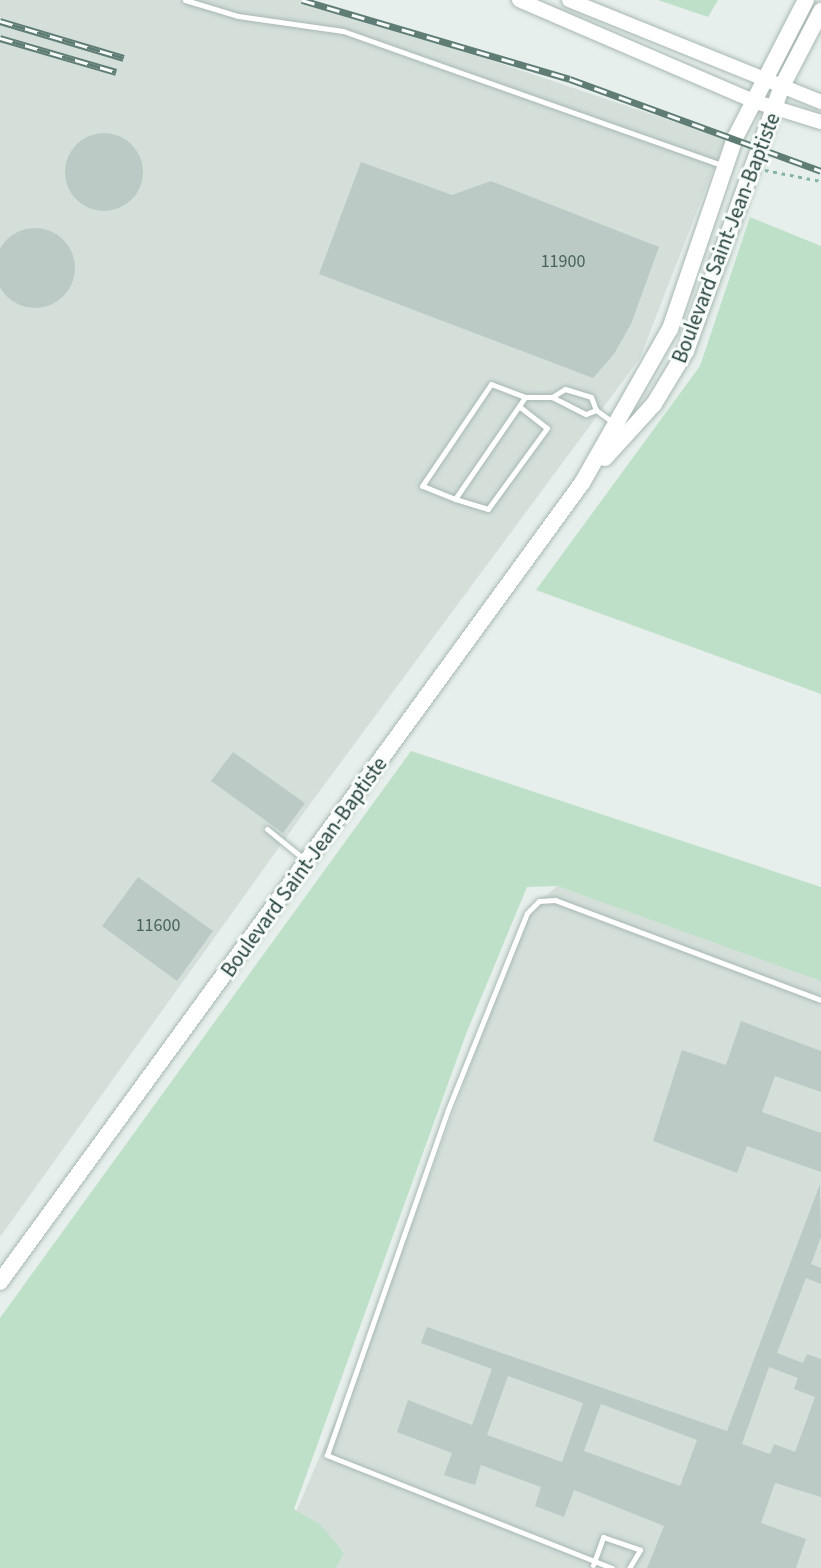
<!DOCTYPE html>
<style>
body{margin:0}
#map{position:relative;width:821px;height:1568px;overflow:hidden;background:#e6efeb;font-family:"Source Sans 3",sans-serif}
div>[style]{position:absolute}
.built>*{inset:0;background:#d4dfda}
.green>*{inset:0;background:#bfe0c8}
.building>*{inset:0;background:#bbcac4}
.round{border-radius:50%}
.path>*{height:2.5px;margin-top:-1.25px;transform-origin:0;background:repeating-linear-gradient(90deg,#86b3a5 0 3.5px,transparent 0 8.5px)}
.roads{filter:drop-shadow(0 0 2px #a8b8b2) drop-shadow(0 0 2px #a8b8b2)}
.service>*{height:5px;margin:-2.5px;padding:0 2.5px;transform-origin:2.5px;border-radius:2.5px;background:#fff}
.tertiary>*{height:14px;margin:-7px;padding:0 7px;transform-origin:7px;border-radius:7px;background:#fff}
.secondary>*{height:16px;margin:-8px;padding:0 8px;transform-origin:8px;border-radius:8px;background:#fff}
.rail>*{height:7px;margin-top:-3.5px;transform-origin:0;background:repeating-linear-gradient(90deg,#f7fbf9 0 13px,#5f7d75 0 26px);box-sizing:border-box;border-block:2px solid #5f7d75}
span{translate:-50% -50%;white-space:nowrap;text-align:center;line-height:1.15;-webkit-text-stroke:6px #f7fbf9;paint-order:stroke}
.number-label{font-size:18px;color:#4a645c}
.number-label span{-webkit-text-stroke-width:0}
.street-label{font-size:21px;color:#24423a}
</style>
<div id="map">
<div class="built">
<div style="clip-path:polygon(0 0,312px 0,725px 139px,640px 358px,310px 804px,0 1237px)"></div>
<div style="clip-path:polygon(557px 886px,821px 980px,821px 1568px,336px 1568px,344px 1552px,296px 1512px,364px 1353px,527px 913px)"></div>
</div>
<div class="green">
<div style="clip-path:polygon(658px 0,718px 0,708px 17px)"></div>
<div style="clip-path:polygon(750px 217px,821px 246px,821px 694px,536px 590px,700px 366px)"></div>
<div style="clip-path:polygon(411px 751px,821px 887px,821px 981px,557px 886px,527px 887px,466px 1034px,294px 1509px,321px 1525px,344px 1553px,336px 1568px,0 1568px,0 1318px)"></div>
</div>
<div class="building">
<div class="round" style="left:65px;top:133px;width:78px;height:78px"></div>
<div style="clip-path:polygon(361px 162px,452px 195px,491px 181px,659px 247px,631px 324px,614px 354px,593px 378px,319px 274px)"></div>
<div class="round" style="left:-5px;top:228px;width:80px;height:80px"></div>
<div style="clip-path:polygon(233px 752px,305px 803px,283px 833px,211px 781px)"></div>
<div style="clip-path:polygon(138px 877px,213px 931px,177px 981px,102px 926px)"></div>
<div style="clip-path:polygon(741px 1021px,821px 1051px,821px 1092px,775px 1076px,762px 1112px,821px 1133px,821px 1172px,747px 1146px,737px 1173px,653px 1141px,682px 1050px,726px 1065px)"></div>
<div style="clip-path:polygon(evenodd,820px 1184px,821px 1237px,811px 1264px,821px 1268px,821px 1284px,806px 1278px,777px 1353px,803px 1363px,807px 1354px,821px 1359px,821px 1497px,775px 1483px,761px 1523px,806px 1539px,796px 1568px,647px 1568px,664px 1526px,574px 1490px,564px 1517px,535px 1506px,541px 1487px,481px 1465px,475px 1485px,444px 1475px,452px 1453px,397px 1432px,408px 1400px,472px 1425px,492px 1369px,421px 1343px,427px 1327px,727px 1431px,820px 1184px,769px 1367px,798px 1378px,794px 1389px,815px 1397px,795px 1452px,774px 1444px,770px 1454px,742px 1444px,769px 1367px,820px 1184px,508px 1376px,583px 1403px,562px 1462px,487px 1435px,508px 1376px,820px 1184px,601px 1404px,697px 1440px,680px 1486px,584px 1451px,601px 1404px)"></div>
</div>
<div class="path">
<div style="left:765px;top:170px;width:57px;rotate:11.1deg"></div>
</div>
<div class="roads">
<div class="service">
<div style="left:185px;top:0;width:55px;rotate:16.8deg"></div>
<div style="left:238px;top:16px;width:106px;rotate:8.1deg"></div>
<div style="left:343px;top:31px;width:402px;rotate:19.5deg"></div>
<div style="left:552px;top:397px;width:38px;rotate:27deg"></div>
<div style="left:586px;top:414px;width:11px;rotate:-22deg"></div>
<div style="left:520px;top:407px;width:34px;rotate:38deg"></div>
<div style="left:547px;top:428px;width:100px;rotate:126.1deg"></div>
<div style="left:488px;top:509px;width:34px;rotate:-163deg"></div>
<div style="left:455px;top:499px;width:124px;rotate:-55.5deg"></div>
<div style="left:525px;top:397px;width:27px"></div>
<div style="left:552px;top:397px;width:15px;rotate:-32deg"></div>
<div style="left:565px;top:389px;width:27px;rotate:17deg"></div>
<div style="left:591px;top:397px;width:14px;rotate:69deg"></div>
<div style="left:596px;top:410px;width:22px;rotate:36deg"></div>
<div style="left:455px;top:499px;width:35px;rotate:-158deg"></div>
<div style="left:422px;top:486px;width:123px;rotate:-55.9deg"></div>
<div style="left:491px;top:384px;width:36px;rotate:21deg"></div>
<div style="left:267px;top:829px;width:49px;rotate:39.2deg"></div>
<div style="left:593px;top:1565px;width:30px;rotate:-70deg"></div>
<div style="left:603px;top:1537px;width:39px;rotate:19deg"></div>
<div style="left:640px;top:1550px;width:21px;rotate:121deg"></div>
<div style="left:612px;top:1568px;width:307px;rotate:-158.4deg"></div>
<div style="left:327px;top:1455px;width:363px;rotate:-70.7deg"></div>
<div style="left:447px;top:1112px;width:214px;rotate:-68.1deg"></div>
<div style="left:527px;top:913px;width:17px;rotate:-45deg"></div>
<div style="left:539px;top:901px;width:16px;rotate:-4deg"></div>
<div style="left:555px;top:900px;width:284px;rotate:20.6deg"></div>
</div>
<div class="tertiary">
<div style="left:519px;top:0;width:255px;rotate:23.3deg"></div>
<div style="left:753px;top:101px;width:71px;rotate:17.2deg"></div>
<div style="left:569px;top:0;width:272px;rotate:22deg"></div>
</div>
<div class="secondary">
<div style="left:605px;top:458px;width:73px;rotate:-47.8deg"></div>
<div style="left:654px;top:404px;width:62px;rotate:-58.9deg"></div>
<div style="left:686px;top:351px;width:280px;rotate:-70.1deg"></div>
<div style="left:781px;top:88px;width:87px;rotate:-62.5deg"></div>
<div style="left:0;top:1282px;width:988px;rotate:-53.93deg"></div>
<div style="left:582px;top:483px;width:177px;rotate:-60.3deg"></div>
<div style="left:670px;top:329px;width:202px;rotate:-71.2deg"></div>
<div style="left:735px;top:138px;width:155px;rotate:-62.8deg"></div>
</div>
</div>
<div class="rail">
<div style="left:302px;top:0;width:279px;rotate:16.4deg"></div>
<div style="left:570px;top:79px;width:267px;rotate:20.1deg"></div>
<div style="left:0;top:21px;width:129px;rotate:16.6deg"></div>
<div style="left:0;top:38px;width:121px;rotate:16.3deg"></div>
</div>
<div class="number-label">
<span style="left:563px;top:262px">11900</span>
<span style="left:158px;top:926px">11600</span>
</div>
<div class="street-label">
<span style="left:726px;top:238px;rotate:-69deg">Boulevard Saint-Jean-Baptiste</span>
<span style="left:304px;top:867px;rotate:-54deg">Boulevard Saint-Jean-Baptiste</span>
</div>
</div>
